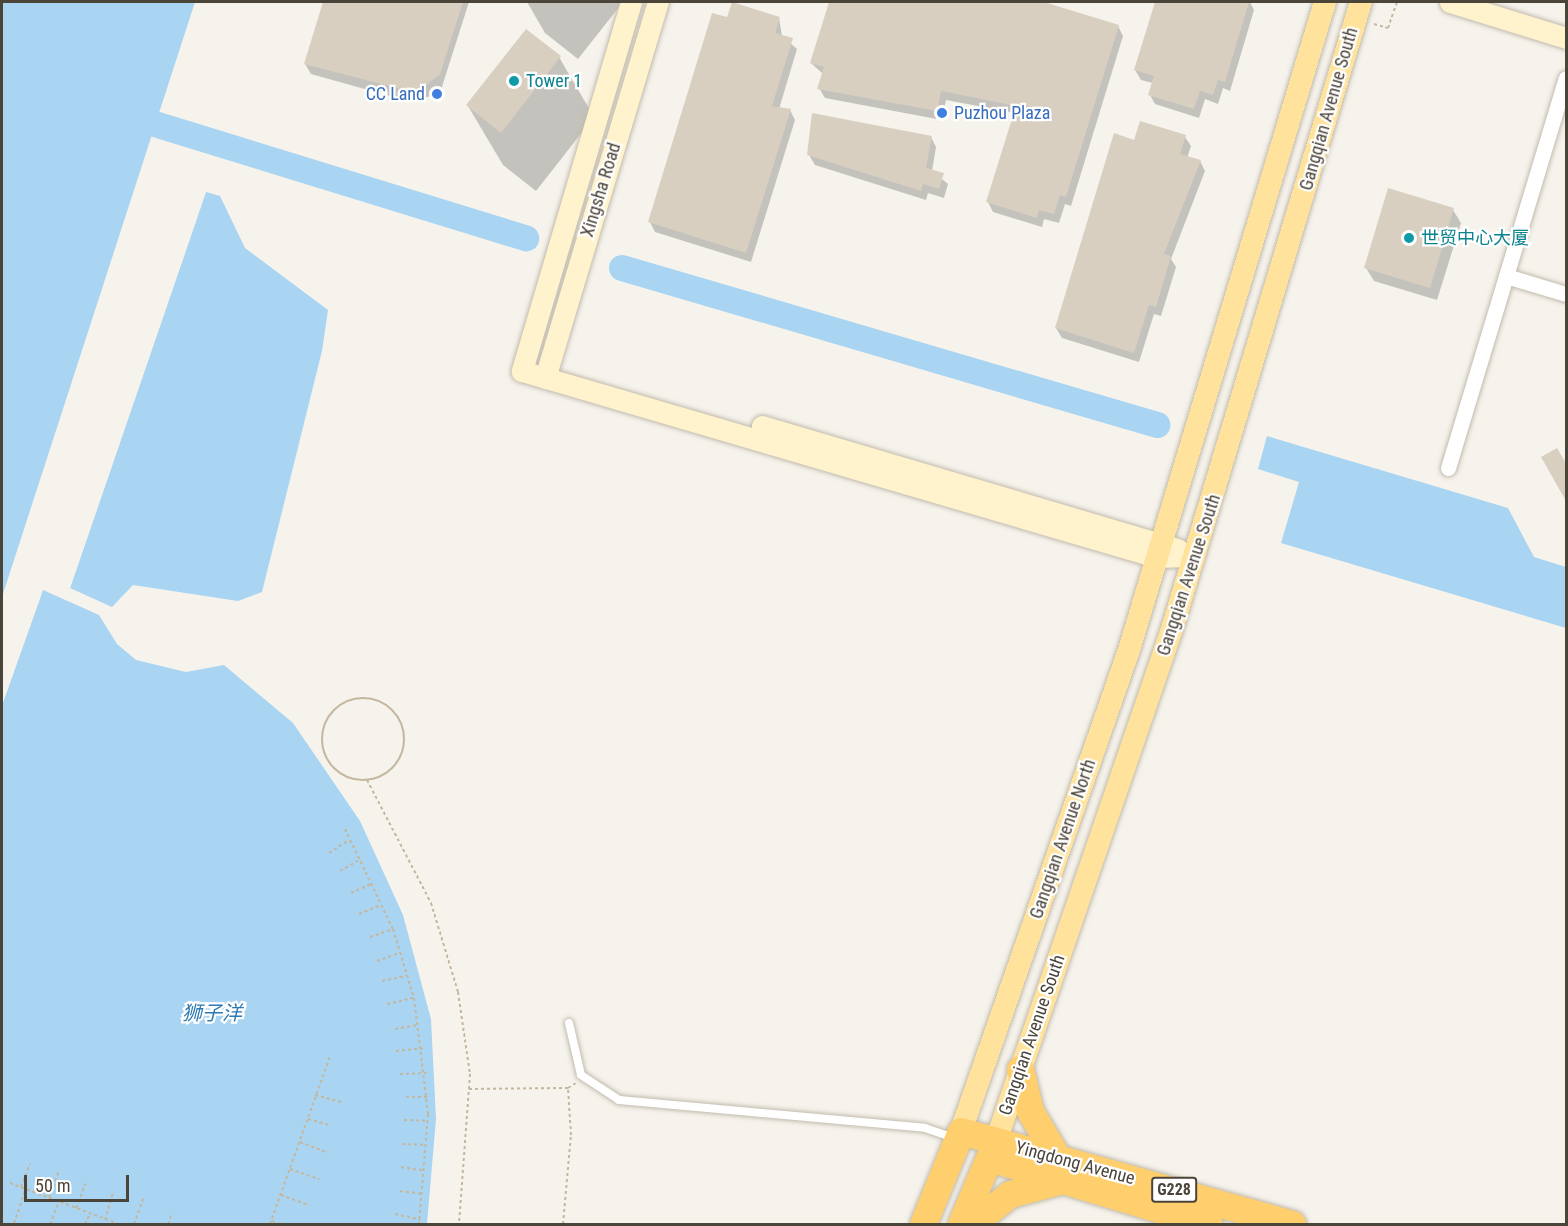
<!DOCTYPE html>
<meta charset="utf-8">
<style>
body{margin:0}
#map{position:relative;width:1568px;height:1226px;overflow:hidden;background:#f6f3ec;font-family:"Roboto Condensed","Noto Sans SC",sans-serif}
div>[style]{position:absolute}
.water>*{inset:0;background:#a9d4f2}
.pier>*{inset:0;background:#f6f3ec}
.shadow>*{inset:0;background:#0003}
.river>*{height:26px;margin:-13px;padding:0 13px;transform-origin:13px;border-radius:13px;background:#a9d4f2}
.building>*{inset:0;background:#d8cfc1}
.path>*{height:2px;margin-top:-1px;transform-origin:0;background:repeating-linear-gradient(90deg,#c4b79f 0 3px,transparent 0 6px)}
.path>.ring{margin:-1px;padding:0;box-sizing:content-box;background:none;border:2px solid #c4b79f;border-radius:50%}
.roads{filter:drop-shadow(0 0 2px #c2bbae) drop-shadow(0 0 2px #c2bbae)}
.lane>*{height:8px;margin:-4px;padding:0 4px;transform-origin:4px;border-radius:4px;background:#fff}
.street>*{height:15px;margin:-7.5px;padding:0 7.5px;transform-origin:7.5px;border-radius:7.5px;background:#fff}
.secondary>*{height:21px;margin:-10.5px;padding:0 10.5px;transform-origin:10.5px;border-radius:10.5px;background:#fff3cd}
.primary>*{height:22px;margin:-11px;padding:0 11px;transform-origin:11px;border-radius:11px;background:#ffe39c}
.highway>*{height:27px;margin:-13.5px;padding:0 13.5px;transform-origin:13.5px;border-radius:13.5px;background:#ffcf6e}
.dots>*{width:16px;height:16px;translate:-50% -50%;box-sizing:border-box;border:3px solid #fff;border-radius:50%}
span{translate:-50% -50%;white-space:nowrap;text-align:center;line-height:1.15;-webkit-text-stroke:4.5px #fff;paint-order:stroke}
.shield-label span{padding:2px 4px;background:#fff;border:2px solid;border-radius:4px;-webkit-text-stroke-width:0}
.shield-label{font-size:16px;color:#4b4439;font-weight:700}
.culture-label{font-size:18px;color:#0d838f}
.left{translate:0 -50%;text-align:left}
.shop-label{font-size:18px;color:#366cbe}
.right{translate:-100% -50%;text-align:right}
.street-label{font-size:18px;color:#4b4439}
.water-label{font-size:20px;color:#2e7ab2;font-style:italic}
.frame{position:absolute;inset:0;border:3px solid #4b4439;pointer-events:none}
.scale{position:absolute;left:24px;top:1175px;width:105px;height:27px;box-sizing:border-box;border:3px solid #4b4439;border-top:0;padding-left:8px;font-size:18px;line-height:21px;white-space:nowrap;color:#4b4439;-webkit-text-stroke:4px #fff;paint-order:stroke}
</style>
<div id="map">
<div class="water">
<div style="clip-path:polygon(2px 2px,195px 2px,2px 597px)"></div>
<div style="clip-path:polygon(206px 192px,220px 196px,245px 248px,328px 310px,322px 351px,262px 592px,238px 601px,133px 585px,112px 607px,70px 588px)"></div>
<div style="clip-path:polygon(1267px 436px,1508px 508px,1534px 557px,1566px 567px,1566px 628px,1281px 543px,1299px 482px,1258px 469px)"></div>
<div style="clip-path:polygon(43px 590px,99px 615px,117px 644px,136px 660px,186px 672px,224px 665px,293px 723px,360px 821px,403px 915px,431px 1019px,436px 1119px,427px 1224px,2px 1224px,2px 705px)"></div>
</div>
<div class="pier">
<div style="clip-path:polygon(207px 189px,70px 588px,67px 586px)"></div>
<div style="clip-path:polygon(103px 293px,4px 598px,2px 600px)"></div>
<div style="clip-path:polygon(44px 587px,2px 705px,2px 696px)"></div>
</div>
<div class="shadow">
<div style="clip-path:polygon(324px 2px,469px 2px,440px 93px,411px 102px,311px 74px,305px 64px)"></div>
<div style="clip-path:polygon(527px 2px,623px 2px,578px 59px,545px 33px)"></div>
<div style="clip-path:polygon(830px 2px,1039px 2px,1118px 26px,1123px 36px,1071px 206px,1065px 204px,1059px 223px,1044px 219px,1042px 227px,993px 212px,988px 202px,1015px 113px,946px 100px,942px 120px,825px 98px,819px 88px,823px 74px,811px 63px)"></div>
<div style="clip-path:polygon(1156px 2px,1250px 2px,1254px 10px,1230px 91px,1223px 88px,1218px 104px,1205px 99px,1199px 118px,1155px 104px,1150px 95px,1153px 83px,1141px 80px,1135px 70px)"></div>
<div style="clip-path:polygon(779px 18px,782px 36px,797px 49px,779px 109px,790px 110px,795px 120px,751px 262px,655px 232px,650px 222px,728px 19px)"></div>
<div style="clip-path:polygon(559px 57px,594px 117px,536px 191px,503px 165px,468px 106px)"></div>
<div style="clip-path:polygon(931px 137px,936px 147px,932px 171px,948px 184px,944px 198px,928px 193px,926px 200px,815px 165px,809px 155px)"></div>
<div style="clip-path:polygon(1185px 137px,1191px 146px,1187px 158px,1200px 161px,1205px 171px,1171px 259px,1176px 267px,1161px 316px,1154px 314px,1139px 362px,1062px 338px,1056px 328px,1135px 142px)"></div>
<div style="clip-path:polygon(1453px 210px,1461px 223px,1437px 300px,1374px 281px,1366px 268px)"></div>
</div>
<div class="river">
<div style="left:122px;top:114px;width:423px;rotate:17.1deg"></div>
<div style="left:622px;top:268px;width:558px;rotate:16.35deg"></div>
</div>
<div class="building">
<div style="clip-path:polygon(323px 2px,463px 2px,440px 74px,416px 93px,304px 64px)"></div>
<div style="clip-path:polygon(732px 2px,780px 17px,775px 33px,793px 38px,772px 106px,791px 109px,746px 253px,648px 222px,712px 13px,727px 17px)"></div>
<div style="clip-path:polygon(829px 2px,1044px 2px,1119px 25px,1066px 197px,1060px 195px,1054px 214px,1039px 210px,1037px 218px,986px 202px,1016px 106px,941px 91px,937px 111px,817px 89px,824px 67px,810px 63px)"></div>
<div style="clip-path:polygon(1155px 2px,1249px 2px,1225px 82px,1218px 80px,1213px 95px,1200px 91px,1194px 109px,1148px 95px,1154px 76px,1134px 70px)"></div>
<div style="clip-path:polygon(526px 29px,561px 56px,501px 133px,466px 105px)"></div>
<div style="clip-path:polygon(812px 113px,932px 136px,926px 168px,944px 173px,939px 189px,923px 184px,921px 191px,807px 155px)"></div>
<div style="clip-path:polygon(1140px 121px,1186px 135px,1180px 154px,1201px 160px,1164px 254px,1171px 256px,1156px 307px,1149px 305px,1134px 353px,1055px 328px,1114px 133px,1134px 140px)"></div>
<div style="clip-path:polygon(1388px 188px,1454px 208px,1430px 288px,1364px 268px)"></div>
<div style="clip-path:polygon(1557px 448px,1566px 463px,1566px 501px,1541px 457px)"></div>
</div>
<div class="path">
<div style="left:1374px;top:24px;width:15px;rotate:16deg"></div>
<div style="left:1388px;top:28px;width:28px;rotate:-71deg"></div>
<div class="ring" style="left:322px;top:698px;width:80px;height:80px"></div>
<div style="left:367px;top:780px;width:139px;rotate:62.5deg"></div>
<div style="left:431px;top:903px;width:93px;rotate:73.1deg"></div>
<div style="left:458px;top:992px;width:83px;rotate:81.7deg"></div>
<div style="left:470px;top:1074px;width:150px;rotate:94.2deg"></div>
<div style="left:345px;top:829px;width:111px;rotate:64.4deg"></div>
<div style="left:393px;top:929px;width:72px;rotate:73.1deg"></div>
<div style="left:414px;top:998px;width:117px;rotate:83.1deg"></div>
<div style="left:428px;top:1114px;width:110px;rotate:94.7deg"></div>
<div style="left:329px;top:853px;width:24px;rotate:-33deg"></div>
<div style="left:340px;top:871px;width:24px;rotate:-30deg"></div>
<div style="left:351px;top:893px;width:24px;rotate:-24deg"></div>
<div style="left:359px;top:914px;width:24px;rotate:-22deg"></div>
<div style="left:370px;top:937px;width:24px;rotate:-19deg"></div>
<div style="left:377px;top:961px;width:23px;rotate:-20deg"></div>
<div style="left:382px;top:981px;width:25px;rotate:-12deg"></div>
<div style="left:387px;top:1004px;width:28px;rotate:-13deg"></div>
<div style="left:395px;top:1029px;width:23px;rotate:-10deg"></div>
<div style="left:396px;top:1051px;width:27px;rotate:-6deg"></div>
<div style="left:400px;top:1074px;width:26px;rotate:-2deg"></div>
<div style="left:469px;top:1089px;width:99px;rotate:-0.6deg"></div>
<div style="left:568px;top:1088px;width:9px;rotate:-32deg"></div>
<div style="left:315px;top:1095px;width:27px;rotate:15deg"></div>
<div style="left:406px;top:1097px;width:21px"></div>
<div style="left:308px;top:1119px;width:22px;rotate:16deg"></div>
<div style="left:404px;top:1120px;width:24px;rotate:2deg"></div>
<div style="left:300px;top:1142px;width:30px;rotate:21deg"></div>
<div style="left:402px;top:1144px;width:24px;rotate:2deg"></div>
<div style="left:401px;top:1167px;width:24px;rotate:9deg"></div>
<div style="left:290px;top:1169px;width:31px;rotate:19deg"></div>
<div style="left:10px;top:1183px;width:116px;rotate:20.6deg"></div>
<div style="left:21px;top:1187px;width:25px;rotate:-69deg"></div>
<div style="left:400px;top:1191px;width:24px;rotate:7deg"></div>
<div style="left:281px;top:1195px;width:30px;rotate:20deg"></div>
<div style="left:49px;top:1198px;width:27px;rotate:-70deg"></div>
<div style="left:76px;top:1208px;width:26px;rotate:-69deg"></div>
<div style="left:395px;top:1214px;width:26px;rotate:13deg"></div>
<div style="left:105px;top:1220px;width:29px;rotate:-74deg"></div>
<div style="left:272px;top:1221px;width:9px;rotate:18deg"></div>
<div style="left:14px;top:1223px;width:36px;rotate:-71deg"></div>
<div style="left:50px;top:1224px;width:24px;rotate:-68deg"></div>
<div style="left:85px;top:1224px;width:12px;rotate:-66deg"></div>
<div style="left:134px;top:1224px;width:27px;rotate:-70deg"></div>
<div style="left:168px;top:1224px;width:9px;rotate:-72deg"></div>
<div style="left:206px;top:1224px;width:1px;rotate:-90deg"></div>
<div style="left:270px;top:1224px;width:178px;rotate:-70.3deg"></div>
<div style="left:563px;top:1224px;width:89px;rotate:-84.9deg"></div>
<div style="left:571px;top:1135px;width:47px;rotate:-93.7deg"></div>
</div>
<div class="roads">
<div class="lane">
<div style="left:569px;top:1023px;width:53px;rotate:77deg"></div>
<div style="left:581px;top:1075px;width:45px;rotate:33.3deg"></div>
<div style="left:619px;top:1100px;width:307px;rotate:5.2deg"></div>
<div style="left:925px;top:1128px;width:31px;rotate:19deg"></div>
</div>
<div class="street">
<div style="left:1506px;top:276px;width:63px;rotate:16.7deg"></div>
<div style="left:1448px;top:468px;width:407px;rotate:-73.2deg"></div>
</div>
<div class="secondary">
<div style="left:631px;top:2px;width:385px;rotate:106.5deg"></div>
<div style="left:522px;top:371px;width:662px;rotate:16.33deg"></div>
<div style="left:1157px;top:557px;width:37px;rotate:-2deg"></div>
<div style="left:1450px;top:2px;width:121px;rotate:17.2deg"></div>
<div style="left:545px;top:378px;width:393px;rotate:-73.3deg"></div>
<div style="left:762px;top:426px;width:434px;rotate:16.5deg"></div>
</div>
<div class="primary">
<div style="left:961px;top:1131px;width:509px;rotate:-70.75deg"></div>
<div style="left:1129px;top:650px;width:677px;rotate:-73.17deg"></div>
<div style="left:996px;top:1141px;width:541px;rotate:-71.03deg"></div>
<div style="left:1172px;top:629px;width:655px;rotate:-73.23deg"></div>
</div>
<div class="highway">
<div style="left:1020px;top:1069px;width:43px;rotate:76.6deg"></div>
<div style="left:1030px;top:1111px;width:51px;rotate:59.4deg"></div>
<div style="left:1000px;top:1161px;width:218px;rotate:16.8deg"></div>
<div style="left:923px;top:1224px;width:100px;rotate:-67.8deg"></div>
<div style="left:961px;top:1131px;width:344px;rotate:15.7deg"></div>
<div style="left:961px;top:1224px;width:90px;rotate:-67.1deg"></div>
<div style="left:972px;top:1224px;width:48px;rotate:-38.3deg"></div>
<div style="left:1010px;top:1194px;width:51px;rotate:-14.9deg"></div>
</div>
</div>
<div class="dots">
<div style="left:514px;top:81px;background:#0f9aa8"></div>
<div style="left:437px;top:94px;background:#3f7fe0"></div>
<div style="left:942px;top:113px;background:#3f7fe0"></div>
<div style="left:1409px;top:238px;background:#0f9aa8"></div>
</div>
<div class="shield-label">
<span style="left:1174px;top:1190px">G228</span>
</div>
<div class="culture-label">
<span class="left" style="left:526px;top:81px">Tower 1</span>
<span class="left" style="left:1421px;top:238px">世贸中心大厦</span>
</div>
<div class="shop-label">
<span class="right" style="left:425px;top:94px">CC Land</span>
<span class="left" style="left:954px;top:113px">Puzhou Plaza</span>
</div>
<div class="street-label">
<span style="left:1329px;top:109px;rotate:-74deg">Gangqian Avenue South</span>
<span style="left:601px;top:190px;rotate:-73deg">Xingsha Road</span>
<span style="left:1189px;top:575px;rotate:-72deg">Gangqian Avenue South</span>
<span style="left:1063px;top:839px;rotate:-71deg">Gangqian Avenue North</span>
<span style="left:1032px;top:1035px;rotate:-71deg">Gangqian Avenue South</span>
<span style="left:1075px;top:1163px;rotate:15deg">Yingdong Avenue</span>
</div>
<div class="water-label">
<span style="left:212px;top:1013px">狮子洋</span>
</div>
<div class="frame"></div>
<div class="scale">50 m</div>
</div>
